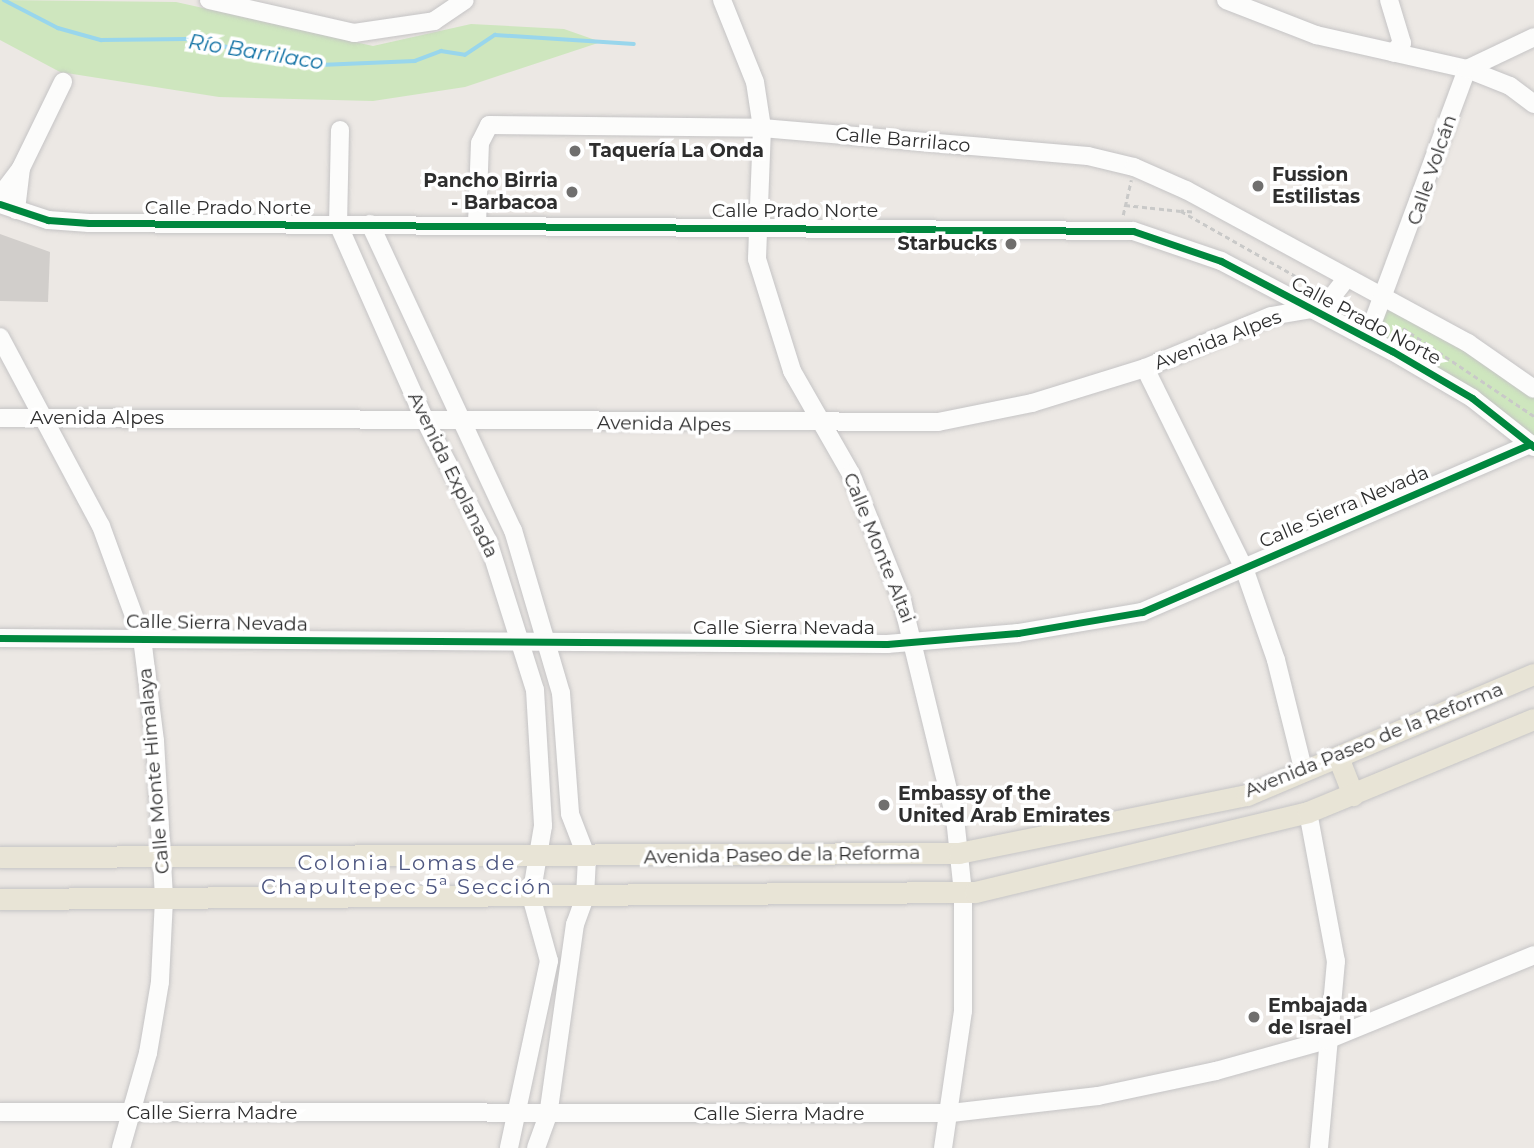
<!DOCTYPE html>
<meta charset="utf-8">
<style>
body{margin:0}
#map{position:relative;width:1534px;height:1148px;overflow:hidden;background:#ece8e4;font-family:Montserrat,sans-serif}
div>[style]{position:absolute}
.green>*{inset:0;background:#cee6be}
.stream>*{height:3.5px;margin:-1.75px;padding:0 1.75px;transform-origin:1.75px;border-radius:1.75px;background:#99d6ec}
.building>*{inset:0;background:#d1cecb}
.path>*{height:2.5px;margin-top:-1.25px;transform-origin:0;background:repeating-linear-gradient(90deg,#c9c9c8 0 5px,transparent 0 8.5px)}
.roads{filter:drop-shadow(0 0 2px #c5c4c5) drop-shadow(0 0 2px #c5c4c5)}
.minor>*{height:18px;margin:-9px;padding:0 9px;transform-origin:9px;border-radius:9px;background:#fcfcfb}
.major>*{height:21px;margin:-10.5px;padding:0 10.5px;transform-origin:10.5px;border-radius:10.5px;background:#e8e4d6}
.cycleway>*{height:7px;margin:-3.5px;padding:0 3.5px;transform-origin:3.5px;border-radius:3.5px;background:#00873e}
.dots>*{width:19px;height:19px;translate:-50% -50%;box-sizing:border-box;border:4px solid #fff;border-radius:50%}
span{translate:-50% -50%;white-space:nowrap;text-align:center;line-height:1.15;-webkit-text-stroke:7px #fff;paint-order:stroke}
.street-label{font-size:19px;color:#2e2e2e}
.poi-label{font-size:19px;color:#2e2e2e;font-weight:700}
.left{translate:0 -50%;text-align:left}
.right{translate:-100% -50%;text-align:right}
.water-label{font-size:21px;color:#0d6fa3;font-style:italic}
.neighbourhood-label{font-size:21px;color:#4d5680;letter-spacing:2px}
</style>
<div id="map">
<div class="green">
<div style="clip-path:polygon(0 0,176px 2px,373px 46px,471px 24px,564px 29px,601px 42px,465px 87px,373px 101px,219px 97px,60px 72px,0 40px)"></div>
<div style="clip-path:polygon(1386px 299px,1534px 389px,1534px 447px,1367px 338px)"></div>
</div>
<div class="stream">
<div style="left:4px;top:0;width:61px;rotate:27.4deg"></div>
<div style="left:58px;top:28px;width:45px;rotate:15.6deg"></div>
<div style="left:101px;top:40px;width:85px;rotate:-0.7deg"></div>
<div style="left:186px;top:39px;width:136px;rotate:11deg"></div>
<div style="left:320px;top:65px;width:95px;rotate:-2.4deg"></div>
<div style="left:415px;top:61px;width:28px;rotate:-21deg"></div>
<div style="left:441px;top:51px;width:24px;rotate:9deg"></div>
<div style="left:465px;top:55px;width:36px;rotate:-34deg"></div>
<div style="left:495px;top:35px;width:139px;rotate:3.7deg"></div>
</div>
<div class="building">
<div style="clip-path:polygon(0 234px,50px 252px,48px 302px,0 301px)"></div>
</div>
<div class="path">
<div style="left:1125px;top:205px;width:56px;rotate:6.1deg"></div>
<div style="left:1192px;top:212px;width:11px;rotate:-175deg"></div>
<div style="left:1181px;top:211px;width:160px;rotate:29.6deg"></div>
<div style="left:1123px;top:215px;width:36px;rotate:-77deg"></div>
<div style="left:1403px;top:328px;width:158px;rotate:33.9deg"></div>
</div>
<div class="roads">
<div class="minor">
<div style="left:209px;top:0;width:149px;rotate:12.8deg"></div>
<div style="left:354px;top:33px;width:81px;rotate:-8.5deg"></div>
<div style="left:434px;top:21px;width:37px;rotate:-34deg"></div>
<div style="left:722px;top:0;width:88px;rotate:68.1deg"></div>
<div style="left:755px;top:82px;width:47px;rotate:81.3deg"></div>
<div style="left:762px;top:128px;width:131px;rotate:92.2deg"></div>
<div style="left:757px;top:259px;width:117px;rotate:72.6deg"></div>
<div style="left:792px;top:371px;width:119px;rotate:60.2deg"></div>
<div style="left:851px;top:474px;width:137px;rotate:68.1deg"></div>
<div style="left:902px;top:601px;width:223px;rotate:76.3deg"></div>
<div style="left:955px;top:818px;width:75px;rotate:83.9deg"></div>
<div style="left:963px;top:893px;width:118px;rotate:90deg"></div>
<div style="left:963px;top:1011px;width:138px;rotate:98.3deg"></div>
<div style="left:1226px;top:0;width:97px;rotate:21.3deg"></div>
<div style="left:1316px;top:35px;width:155px;rotate:12.7deg"></div>
<div style="left:1467px;top:69px;width:46px;rotate:21.6deg"></div>
<div style="left:1510px;top:86px;width:30px;rotate:37deg"></div>
<div style="left:1389px;top:0;width:45px;rotate:73.2deg"></div>
<div style="left:1402px;top:43px;width:13px;rotate:132deg"></div>
<div style="left:340px;top:130px;width:94px;rotate:91.2deg"></div>
<div style="left:338px;top:224px;width:214px;rotate:66.1deg"></div>
<div style="left:425px;top:420px;width:136px;rotate:62.5deg"></div>
<div style="left:488px;top:541px;width:156px;rotate:72.5deg"></div>
<div style="left:535px;top:690px;width:136px;rotate:86.6deg"></div>
<div style="left:543px;top:826px;width:71px;rotate:99.7deg"></div>
<div style="left:531px;top:896px;width:67px;rotate:74.5deg"></div>
<div style="left:549px;top:961px;width:191px;rotate:102.1deg"></div>
<div style="left:0;top:196px;width:35px;rotate:-53deg"></div>
<div style="left:21px;top:168px;width:96px;rotate:-64deg"></div>
<div style="left:0;top:204px;width:51px;rotate:18.4deg"></div>
<div style="left:48px;top:220px;width:41px;rotate:4.2deg"></div>
<div style="left:89px;top:223px;width:1044px;rotate:0.44deg"></div>
<div style="left:1133px;top:231px;width:93px;rotate:18.8deg"></div>
<div style="left:1221px;top:261px;width:193px;rotate:27.8deg"></div>
<div style="left:1392px;top:351px;width:93px;rotate:30.4deg"></div>
<div style="left:1472px;top:398px;width:79px;rotate:38.3deg"></div>
<div style="left:16px;top:210px;width:42px;rotate:-83.2deg"></div>
<div style="left:370px;top:224px;width:338px;rotate:65deg"></div>
<div style="left:513px;top:530px;width:170px;rotate:73.6deg"></div>
<div style="left:561px;top:693px;width:121px;rotate:85.7deg"></div>
<div style="left:570px;top:814px;width:47px;rotate:68.9deg"></div>
<div style="left:587px;top:858px;width:39px;rotate:93deg"></div>
<div style="left:585px;top:897px;width:29px;rotate:110deg"></div>
<div style="left:575px;top:924px;width:193px;rotate:98deg"></div>
<div style="left:548px;top:1115px;width:35px;rotate:110deg"></div>
<div style="left:477px;top:224px;width:81px;rotate:-87.9deg"></div>
<div style="left:480px;top:143px;width:20px;rotate:-63deg"></div>
<div style="left:489px;top:125px;width:273px;rotate:0.6deg"></div>
<div style="left:762px;top:128px;width:327px;rotate:4.9deg"></div>
<div style="left:1088px;top:156px;width:47px;rotate:13.4deg"></div>
<div style="left:1134px;top:167px;width:57px;rotate:23.9deg"></div>
<div style="left:1186px;top:190px;width:321px;rotate:28.5deg"></div>
<div style="left:1468px;top:343px;width:80px;rotate:34.9deg"></div>
<div style="left:0;top:337px;width:214px;rotate:61.9deg"></div>
<div style="left:101px;top:526px;width:119px;rotate:69.9deg"></div>
<div style="left:142px;top:638px;width:104px;rotate:82.8deg"></div>
<div style="left:155px;top:741px;width:158px;rotate:86.7deg"></div>
<div style="left:164px;top:899px;width:83px;rotate:92.8deg"></div>
<div style="left:160px;top:982px;width:72px;rotate:99.6deg"></div>
<div style="left:148px;top:1053px;width:99px;rotate:105.9deg"></div>
<div style="left:1367px;top:338px;width:287px;rotate:-69.6deg"></div>
<div style="left:1467px;top:69px;width:74px;rotate:-25.5deg"></div>
<div style="left:1145px;top:368px;width:223px;rotate:63.7deg"></div>
<div style="left:1244px;top:568px;width:97px;rotate:70.8deg"></div>
<div style="left:1276px;top:660px;width:115px;rotate:76deg"></div>
<div style="left:0;top:418px;width:938px;rotate:0.24deg"></div>
<div style="left:938px;top:422px;width:96px;rotate:-11.4deg"></div>
<div style="left:1032px;top:403px;width:118px;rotate:-17.2deg"></div>
<div style="left:1145px;top:368px;width:136px;rotate:-22.4deg"></div>
<div style="left:1271px;top:316px;width:54px;rotate:-9.6deg"></div>
<div style="left:1324px;top:307px;width:37px;rotate:-52deg"></div>
<div style="left:0;top:638px;width:887px;rotate:0.39deg"></div>
<div style="left:887px;top:644px;width:131px;rotate:-4.8deg"></div>
<div style="left:1018px;top:633px;width:126px;rotate:-9.6deg"></div>
<div style="left:1142px;top:612px;width:423px;rotate:-23.4deg"></div>
<div style="left:1308px;top:812px;width:152px;rotate:79.4deg"></div>
<div style="left:1336px;top:961px;width:188px;rotate:95.2deg"></div>
<div style="left:0;top:1112px;width:951px;rotate:0.06deg"></div>
<div style="left:951px;top:1113px;width:148px;rotate:-6.6deg"></div>
<div style="left:1098px;top:1096px;width:121px;rotate:-12deg"></div>
<div style="left:1216px;top:1071px;width:115px;rotate:-15.6deg"></div>
<div style="left:1327px;top:1040px;width:224px;rotate:-22.3deg"></div>
</div>
<div class="major">
<div style="left:1338px;top:757px;width:41px;rotate:68.5deg"></div>
<div style="left:0;top:857px;width:959px;rotate:-0.24deg"></div>
<div style="left:959px;top:853px;width:294px;rotate:-11.4deg"></div>
<div style="left:1247px;top:795px;width:311px;rotate:-22.9deg"></div>
<div style="left:0;top:899px;width:975px;rotate:-0.41deg"></div>
<div style="left:975px;top:892px;width:342px;rotate:-13.5deg"></div>
<div style="left:1308px;top:812px;width:244px;rotate:-22.4deg"></div>
</div>
</div>
<div class="cycleway">
<div style="left:0;top:204px;width:51px;rotate:18.4deg"></div>
<div style="left:48px;top:220px;width:41px;rotate:4.2deg"></div>
<div style="left:89px;top:223px;width:1044px;rotate:0.44deg"></div>
<div style="left:1133px;top:231px;width:93px;rotate:18.8deg"></div>
<div style="left:1221px;top:261px;width:193px;rotate:27.8deg"></div>
<div style="left:1392px;top:351px;width:93px;rotate:30.4deg"></div>
<div style="left:1472px;top:398px;width:79px;rotate:38.3deg"></div>
<div style="left:0;top:638px;width:887px;rotate:0.39deg"></div>
<div style="left:887px;top:644px;width:131px;rotate:-4.8deg"></div>
<div style="left:1018px;top:633px;width:126px;rotate:-9.6deg"></div>
<div style="left:1142px;top:612px;width:423px;rotate:-23.4deg"></div>
</div>
<div class="dots">
<div style="left:575px;top:151px;background:#706f6e"></div>
<div style="left:1258px;top:186px;background:#706f6e"></div>
<div style="left:572px;top:192px;background:#706f6e"></div>
<div style="left:1011px;top:244px;background:#706f6e"></div>
<div style="left:884px;top:805px;background:#706f6e"></div>
<div style="left:1254px;top:1017px;background:#706f6e"></div>
</div>
<div class="street-label">
<span style="left:903px;top:140px;rotate:5deg">Calle Barrilaco</span>
<span style="left:1432px;top:170px;rotate:-71deg">Calle Volcán</span>
<span style="left:228px;top:208px">Calle Prado Norte</span>
<span style="left:795px;top:211px">Calle Prado Norte</span>
<span style="left:1366px;top:321px;rotate:28deg">Calle Prado Norte</span>
<span style="left:1218px;top:340px;rotate:-21deg">Avenida Alpes</span>
<span style="left:97px;top:418px">Avenida Alpes</span>
<span style="left:664px;top:424px;rotate:1deg">Avenida Alpes</span>
<span style="left:453px;top:475px;rotate:64deg">Avenida Explanada</span>
<span style="left:1344px;top:507px;rotate:-23deg">Calle Sierra Nevada</span>
<span style="left:879px;top:548px;rotate:68deg">Calle Monte Altai</span>
<span style="left:217px;top:623px;rotate:1deg">Calle Sierra Nevada</span>
<span style="left:784px;top:628px">Calle Sierra Nevada</span>
<span style="left:1374px;top:740px;rotate:-22deg">Avenida Paseo de la Reforma</span>
<span style="left:154px;top:771px;rotate:-95deg">Calle Monte Himalaya</span>
<span style="left:782px;top:855px;rotate:-1deg">Avenida Paseo de la Reforma</span>
<span style="left:212px;top:1113px">Calle Sierra Madre</span>
<span style="left:779px;top:1114px">Calle Sierra Madre</span>
</div>
<div class="poi-label">
<span class="left" style="left:589px;top:151px">Taquería La Onda</span>
<span class="left" style="left:1272px;top:186px">Fussion<br>Estilistas</span>
<span class="right" style="left:558px;top:192px">Pancho Birria<br>- Barbacoa</span>
<span class="right" style="left:997px;top:244px">Starbucks</span>
<span class="left" style="left:898px;top:805px">Embassy of the<br>United Arab Emirates</span>
<span class="left" style="left:1268px;top:1017px">Embajada<br>de Israel</span>
</div>
<div class="water-label">
<span style="left:256px;top:52px;rotate:9deg">Río Barrilaco</span>
</div>
<div class="neighbourhood-label">
<span style="left:407px;top:875px">Colonia Lomas de<br>Chapultepec 5ª Sección</span>
</div>
</div>
